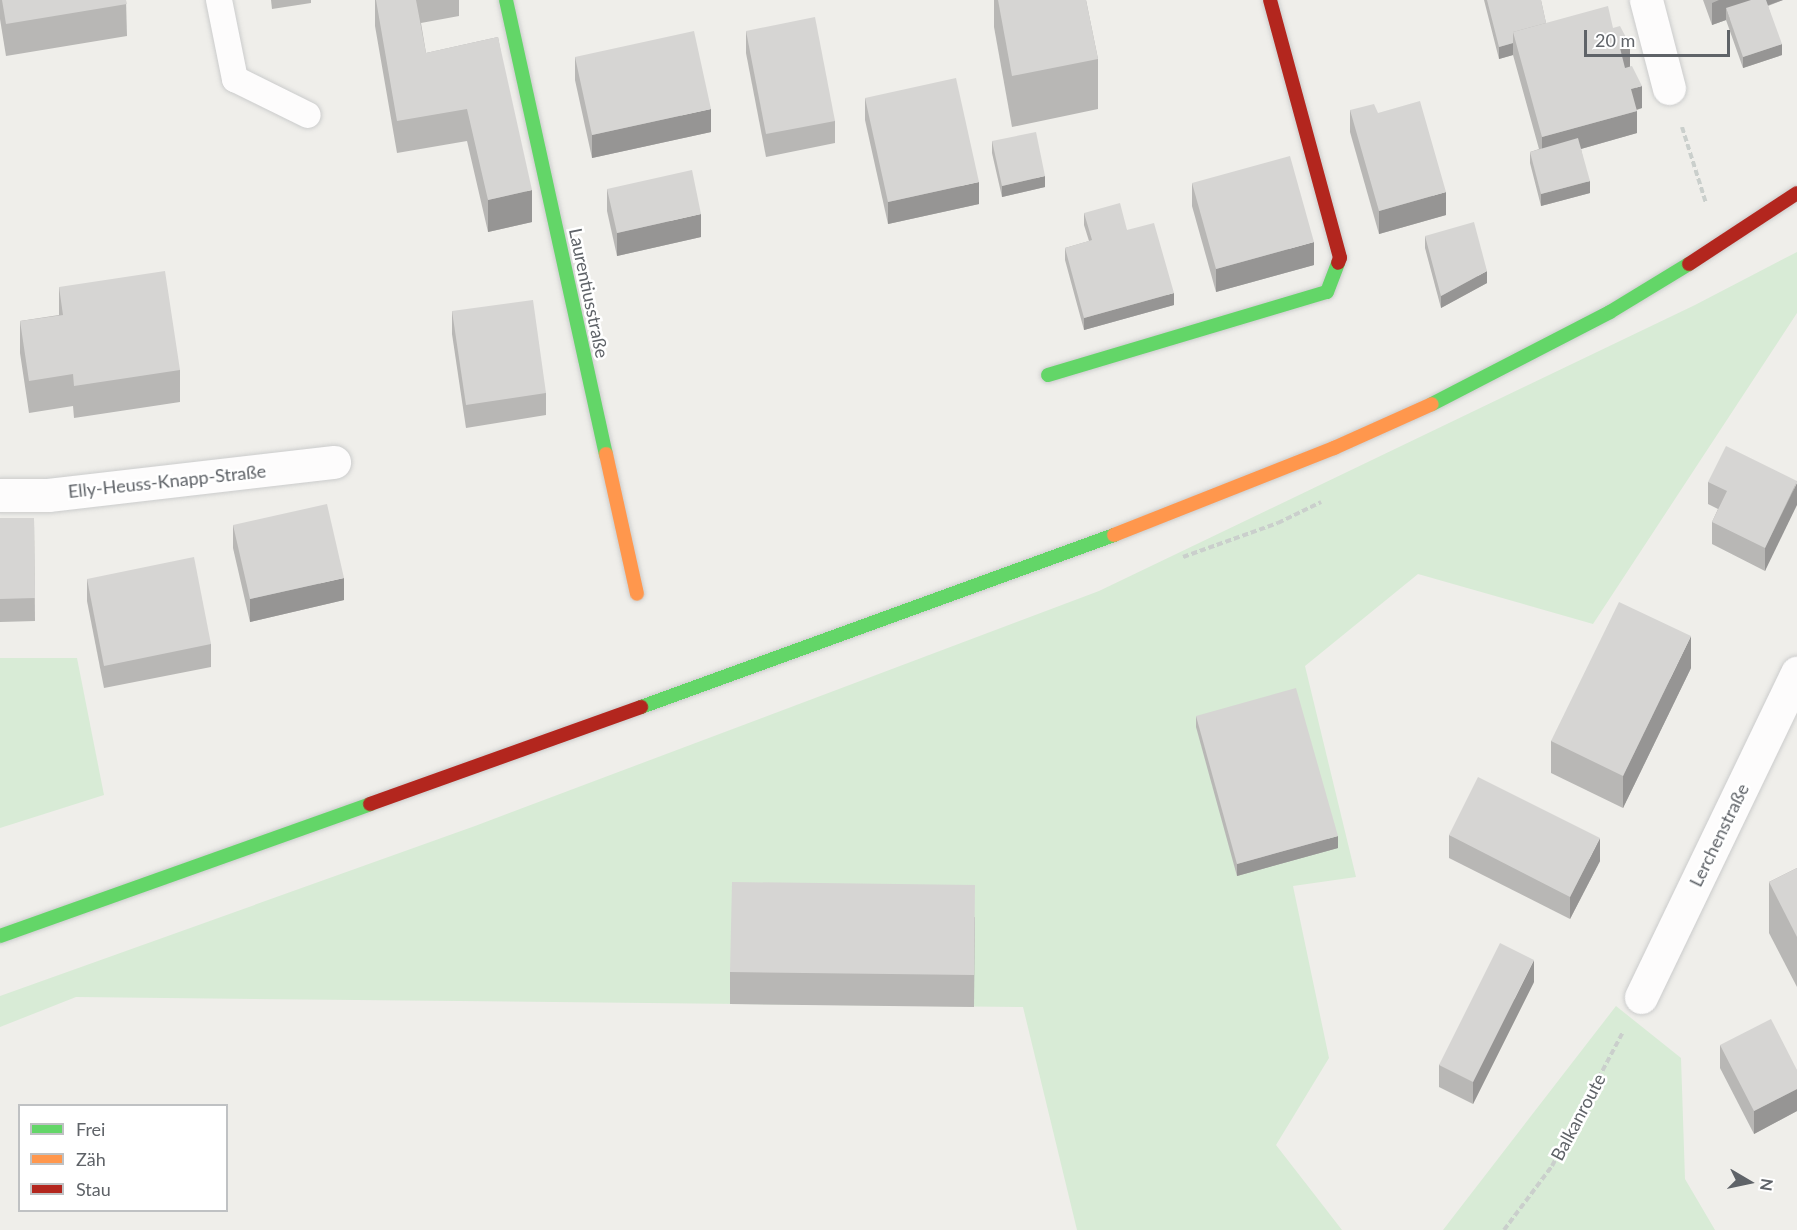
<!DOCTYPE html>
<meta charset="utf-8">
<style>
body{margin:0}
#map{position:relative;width:1797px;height:1230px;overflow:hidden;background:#efeeea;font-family:Lato,sans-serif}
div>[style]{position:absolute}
.green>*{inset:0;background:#d8ebd6}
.path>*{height:4px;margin-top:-2px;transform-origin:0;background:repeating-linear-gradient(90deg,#cacfcc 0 6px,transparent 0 9px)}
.roads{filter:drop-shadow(0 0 2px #cbcccc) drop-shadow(0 0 2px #cbcccc)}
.lane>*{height:26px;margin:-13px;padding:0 13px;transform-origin:13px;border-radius:13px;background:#fdfcfc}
.street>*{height:33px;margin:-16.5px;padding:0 16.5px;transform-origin:16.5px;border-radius:16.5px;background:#fdfcfc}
.fast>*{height:14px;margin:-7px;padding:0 7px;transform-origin:7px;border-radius:7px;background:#63d668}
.slow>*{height:14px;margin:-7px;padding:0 7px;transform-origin:7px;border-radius:7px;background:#ff974d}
.jam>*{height:14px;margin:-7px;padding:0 7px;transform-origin:7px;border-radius:7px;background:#b3261e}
.wall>*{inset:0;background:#b8b7b5}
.shaded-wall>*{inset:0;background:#969594}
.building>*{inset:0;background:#d6d5d3}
span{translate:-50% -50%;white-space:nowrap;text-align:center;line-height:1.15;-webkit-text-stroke:5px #fff;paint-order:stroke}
.street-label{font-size:18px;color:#5f6368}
.legend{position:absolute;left:18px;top:1104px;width:210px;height:108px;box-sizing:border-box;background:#fff;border:2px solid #bfc1c3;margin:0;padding:8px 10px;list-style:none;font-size:18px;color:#5f6368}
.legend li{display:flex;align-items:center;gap:12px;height:30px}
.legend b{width:30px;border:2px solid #bfc1c3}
.north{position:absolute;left:1719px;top:1152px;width:60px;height:60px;-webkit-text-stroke:4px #fff;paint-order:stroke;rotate:99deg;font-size:16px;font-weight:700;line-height:24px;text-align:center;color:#5f6368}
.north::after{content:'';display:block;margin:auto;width:21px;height:27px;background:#5f6368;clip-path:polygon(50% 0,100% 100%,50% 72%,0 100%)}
.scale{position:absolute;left:1584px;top:30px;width:146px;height:27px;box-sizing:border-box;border:3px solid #5f6368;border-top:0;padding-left:8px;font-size:18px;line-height:21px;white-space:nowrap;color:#5f6368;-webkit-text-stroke:4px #fff;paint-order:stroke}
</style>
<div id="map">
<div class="green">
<div style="clip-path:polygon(1797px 252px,1797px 313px,1593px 624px,1418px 574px,1305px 666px,1356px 877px,1293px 886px,1329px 1058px,1276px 1145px,1342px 1230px,1077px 1230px,1023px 1007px,76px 997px,0 1027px,0 996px,475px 826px,1099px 591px,1695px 305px)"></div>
<div style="clip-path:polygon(0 658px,77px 658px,104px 795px,0 828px)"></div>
<div style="clip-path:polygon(1616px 1006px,1681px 1058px,1685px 1179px,1715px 1230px,1443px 1230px)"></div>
</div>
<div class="path">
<div style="left:1682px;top:127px;width:80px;rotate:72.5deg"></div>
<div style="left:1183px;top:557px;width:101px;rotate:-19.7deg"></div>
<div style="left:1278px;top:523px;width:48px;rotate:-26deg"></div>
<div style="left:1504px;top:1230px;width:80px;rotate:-53.1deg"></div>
<div style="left:1552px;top:1166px;width:152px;rotate:-62.1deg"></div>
</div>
<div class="roads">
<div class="lane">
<div style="left:219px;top:0;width:81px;rotate:78.6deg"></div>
<div style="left:235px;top:79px;width:81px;rotate:26.3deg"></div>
</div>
<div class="street">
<div style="left:1646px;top:0;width:91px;rotate:75.4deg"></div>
<div style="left:0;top:495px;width:48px"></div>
<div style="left:48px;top:495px;width:288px;rotate:-6.6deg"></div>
<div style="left:1641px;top:997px;width:360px;rotate:-64.3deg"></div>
</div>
<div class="fast">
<div style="left:506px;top:0;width:465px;rotate:77.6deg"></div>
<div style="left:1048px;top:375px;width:291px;rotate:-16.6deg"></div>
<div style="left:1327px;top:292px;width:31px;rotate:-69deg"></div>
<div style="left:1432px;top:404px;width:200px;rotate:-27.3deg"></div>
<div style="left:1610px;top:312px;width:92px;rotate:-31.3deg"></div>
<div style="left:641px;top:707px;width:503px;rotate:-19.98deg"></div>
<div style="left:0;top:936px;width:393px;rotate:-19.6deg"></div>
</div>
<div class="slow">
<div style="left:606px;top:454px;width:143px;rotate:77.5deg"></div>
<div style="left:1114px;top:535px;width:237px;rotate:-21.6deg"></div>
<div style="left:1334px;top:448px;width:107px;rotate:-24.2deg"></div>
</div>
<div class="jam">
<div style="left:1270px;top:0;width:267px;rotate:74.8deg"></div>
<div style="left:1340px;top:258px;width:5px;rotate:112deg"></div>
<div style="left:1689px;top:264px;width:129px;rotate:-33.3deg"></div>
<div style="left:370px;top:804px;width:288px;rotate:-19.7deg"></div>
</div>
</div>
<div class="wall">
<div style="clip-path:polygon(0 0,126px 0,127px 36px,6px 56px,0 19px)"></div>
<div style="clip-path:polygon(271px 0,311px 0,311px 3px,272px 9px)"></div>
<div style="clip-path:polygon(375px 0,459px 0,459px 16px,421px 23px,426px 53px,498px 37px,532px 222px,488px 232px,467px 141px,397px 153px,375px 26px)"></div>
<div style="clip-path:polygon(994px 0,1086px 0,1098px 59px,1098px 109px,1012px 127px,994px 27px)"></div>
<div style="clip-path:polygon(1484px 0,1541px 0,1546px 23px,1613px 28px,1630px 66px,1642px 108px,1637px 110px,1637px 133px,1581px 149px,1590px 193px,1541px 206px,1530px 163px,1530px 152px,1539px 149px,1513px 55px,1499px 59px)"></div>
<div style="clip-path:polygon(1703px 0,1783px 0,1768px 6px,1782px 55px,1743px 68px,1726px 20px,1712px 25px)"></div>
<div style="clip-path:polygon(746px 31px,835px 121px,835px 143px,766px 157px,746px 53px)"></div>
<div style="clip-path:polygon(575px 57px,711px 132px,592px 158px,575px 80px)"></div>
<div style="clip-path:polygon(865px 98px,979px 204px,888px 224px,865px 120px)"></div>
<div style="clip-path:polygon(1350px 110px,1378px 113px,1446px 215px,1379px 234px,1350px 132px)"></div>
<div style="clip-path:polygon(992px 141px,1045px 187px,1002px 197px,992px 153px)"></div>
<div style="clip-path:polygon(1192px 183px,1314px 265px,1216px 292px,1192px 206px)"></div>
<div style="clip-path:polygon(607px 189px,701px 237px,617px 256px,607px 211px)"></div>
<div style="clip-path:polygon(1084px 213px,1127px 230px,1174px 305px,1084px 330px,1065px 260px,1065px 248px,1089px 241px,1084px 225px)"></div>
<div style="clip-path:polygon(1425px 236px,1487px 283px,1441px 308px,1425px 248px)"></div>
<div style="clip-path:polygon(59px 287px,180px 370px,180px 402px,74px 418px,73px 406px,29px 413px,20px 353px,20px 321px,59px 315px)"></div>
<div style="clip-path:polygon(452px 311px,546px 393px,546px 415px,466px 428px,452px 334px)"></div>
<div style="clip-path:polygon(1797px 481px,1765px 571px,1712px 544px,1712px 522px,1718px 509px,1708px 504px,1708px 482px)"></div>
<div style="clip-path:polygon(0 518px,34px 518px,35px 621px,0 622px)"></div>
<div style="clip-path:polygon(233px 525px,344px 600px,250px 622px,233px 548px)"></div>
<div style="clip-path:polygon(87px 579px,211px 644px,211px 667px,104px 688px,87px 601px)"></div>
<div style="clip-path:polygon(1691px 668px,1623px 808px,1551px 773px,1551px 741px)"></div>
<div style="clip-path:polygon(1196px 716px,1338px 848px,1237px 876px,1196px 727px)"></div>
<div style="clip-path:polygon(1449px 835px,1600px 861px,1570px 919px,1449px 858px)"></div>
<div style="clip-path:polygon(1797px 868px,1797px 987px,1769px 933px,1769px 882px)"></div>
<div style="clip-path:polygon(975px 917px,974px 1007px,730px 1004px,730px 972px)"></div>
<div style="clip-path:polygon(1534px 982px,1473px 1104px,1439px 1087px,1439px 1065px)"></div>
<div style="clip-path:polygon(1720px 1045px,1797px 1070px,1797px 1111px,1754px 1134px,1720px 1068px)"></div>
</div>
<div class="shaded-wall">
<div style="clip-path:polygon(1719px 0,1783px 0,1730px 19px,1726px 8px,1726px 20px,1712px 25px,1712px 3px)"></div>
<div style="clip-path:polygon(1513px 43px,1513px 55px,1499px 59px,1499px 47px)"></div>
<div style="clip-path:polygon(1782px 44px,1782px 55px,1743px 68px,1743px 57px)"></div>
<div style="clip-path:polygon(1630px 45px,1630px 68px,1620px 71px,1620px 48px)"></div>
<div style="clip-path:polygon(1642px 86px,1642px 108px,1631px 111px,1631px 89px)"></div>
<div style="clip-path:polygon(711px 109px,711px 132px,592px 158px,592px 135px)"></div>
<div style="clip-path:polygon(1637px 111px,1637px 133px,1542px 160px,1542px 137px)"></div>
<div style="clip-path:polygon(1045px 176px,1045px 187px,1002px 197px,1002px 186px)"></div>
<div style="clip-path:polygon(1590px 181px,1590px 193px,1541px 206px,1541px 194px)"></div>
<div style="clip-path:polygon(979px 182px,979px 204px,888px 224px,888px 202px)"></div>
<div style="clip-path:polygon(532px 190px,532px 222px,488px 232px,488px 200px)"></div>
<div style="clip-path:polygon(1446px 192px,1446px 215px,1379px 234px,1379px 211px)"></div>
<div style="clip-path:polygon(701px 214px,701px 237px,617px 256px,617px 233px)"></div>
<div style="clip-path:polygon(1314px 242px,1314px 265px,1216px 292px,1216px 269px)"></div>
<div style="clip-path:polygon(1487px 271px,1487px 283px,1441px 308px,1441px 296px)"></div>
<div style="clip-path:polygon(1174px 293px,1174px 305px,1084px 330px,1084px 318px)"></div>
<div style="clip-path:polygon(1797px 483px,1797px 505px,1765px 571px,1765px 548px)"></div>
<div style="clip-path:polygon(344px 578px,344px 600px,250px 622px,250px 599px)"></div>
<div style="clip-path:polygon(1691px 636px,1691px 668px,1623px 808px,1623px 776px)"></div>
<div style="clip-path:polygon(1338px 836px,1338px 848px,1237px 876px,1237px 864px)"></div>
<div style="clip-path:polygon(1600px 838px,1600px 861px,1570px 919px,1570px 897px)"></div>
<div style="clip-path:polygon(1534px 960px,1534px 982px,1473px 1104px,1473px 1082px)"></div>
<div style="clip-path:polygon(1797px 1089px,1797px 1111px,1754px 1134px,1754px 1111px)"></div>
</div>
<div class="building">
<div style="clip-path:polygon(2px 0,126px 0,127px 4px,6px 24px)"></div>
<div style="clip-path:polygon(376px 0,416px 0,426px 53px,498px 37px,532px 190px,488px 200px,467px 109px,397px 121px)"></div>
<div style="clip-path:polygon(998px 0,1086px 0,1098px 59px,1012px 76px)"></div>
<div style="clip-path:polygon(1487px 0,1541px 0,1546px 23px,1513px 32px,1513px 43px,1499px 47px)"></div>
<div style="clip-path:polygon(1751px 0,1766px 0,1782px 44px,1743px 57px,1726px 8px)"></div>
<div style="clip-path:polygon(1608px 6px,1613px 28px,1620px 26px,1630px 45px,1620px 48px,1625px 68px,1632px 66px,1642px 86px,1631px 89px,1637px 111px,1542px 137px,1513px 32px)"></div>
<div style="clip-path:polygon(815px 17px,835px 121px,766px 134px,746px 31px)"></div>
<div style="clip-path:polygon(694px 31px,711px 109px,592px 135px,575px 57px)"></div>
<div style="clip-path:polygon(956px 78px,979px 182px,888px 202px,865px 98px)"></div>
<div style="clip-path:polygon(1420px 101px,1446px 192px,1379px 211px,1350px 110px,1374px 104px,1378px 113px)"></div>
<div style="clip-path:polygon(1036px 132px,1045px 176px,1002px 186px,992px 141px)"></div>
<div style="clip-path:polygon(1578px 138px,1590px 181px,1541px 194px,1530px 152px)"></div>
<div style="clip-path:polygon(1290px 156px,1314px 242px,1216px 269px,1192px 183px)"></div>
<div style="clip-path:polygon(692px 170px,701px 214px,617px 233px,607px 189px)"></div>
<div style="clip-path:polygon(1120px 203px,1127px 230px,1154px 223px,1174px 293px,1084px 318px,1065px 248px,1092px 240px,1084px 213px)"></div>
<div style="clip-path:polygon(1474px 222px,1487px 271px,1441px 296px,1425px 236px)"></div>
<div style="clip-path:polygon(165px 271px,180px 370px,74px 386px,73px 374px,29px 381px,20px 321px,63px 315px,59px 287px)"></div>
<div style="clip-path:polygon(533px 300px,546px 393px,466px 405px,452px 311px)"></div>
<div style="clip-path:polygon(1726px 446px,1797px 481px,1765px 548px,1712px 522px,1727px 491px,1708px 482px)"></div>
<div style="clip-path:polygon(327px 504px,344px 578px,250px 599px,233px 525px)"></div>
<div style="clip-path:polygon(0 518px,34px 518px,35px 598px,0 599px)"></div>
<div style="clip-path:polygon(194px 557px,211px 644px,104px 666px,87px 579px)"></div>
<div style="clip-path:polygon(1619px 602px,1691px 636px,1623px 776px,1551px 741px)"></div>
<div style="clip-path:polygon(1296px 688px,1338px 836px,1237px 864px,1196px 716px)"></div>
<div style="clip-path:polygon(1478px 777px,1600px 838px,1570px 897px,1449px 835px)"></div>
<div style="clip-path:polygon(1797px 868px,1797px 937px,1769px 882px)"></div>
<div style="clip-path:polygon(732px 882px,975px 885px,974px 975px,730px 972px)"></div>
<div style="clip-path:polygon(1500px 943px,1534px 960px,1473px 1082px,1439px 1065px)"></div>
<div style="clip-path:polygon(1771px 1019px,1797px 1070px,1797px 1089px,1754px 1111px,1720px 1045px)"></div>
</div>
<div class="street-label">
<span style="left:589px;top:293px;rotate:78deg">Laurentiusstraße</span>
<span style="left:167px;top:481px;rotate:-6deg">Elly-Heuss-Knapp-Straße</span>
<span style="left:1719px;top:835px;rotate:-64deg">Lerchenstraße</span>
<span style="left:1578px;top:1117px;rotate:-62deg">Balkanroute</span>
</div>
<ul class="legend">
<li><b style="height:8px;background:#63d668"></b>Frei</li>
<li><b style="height:8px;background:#ff974d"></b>Zäh</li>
<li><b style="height:8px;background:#b3261e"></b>Stau</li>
</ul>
<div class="north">N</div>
<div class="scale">20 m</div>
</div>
